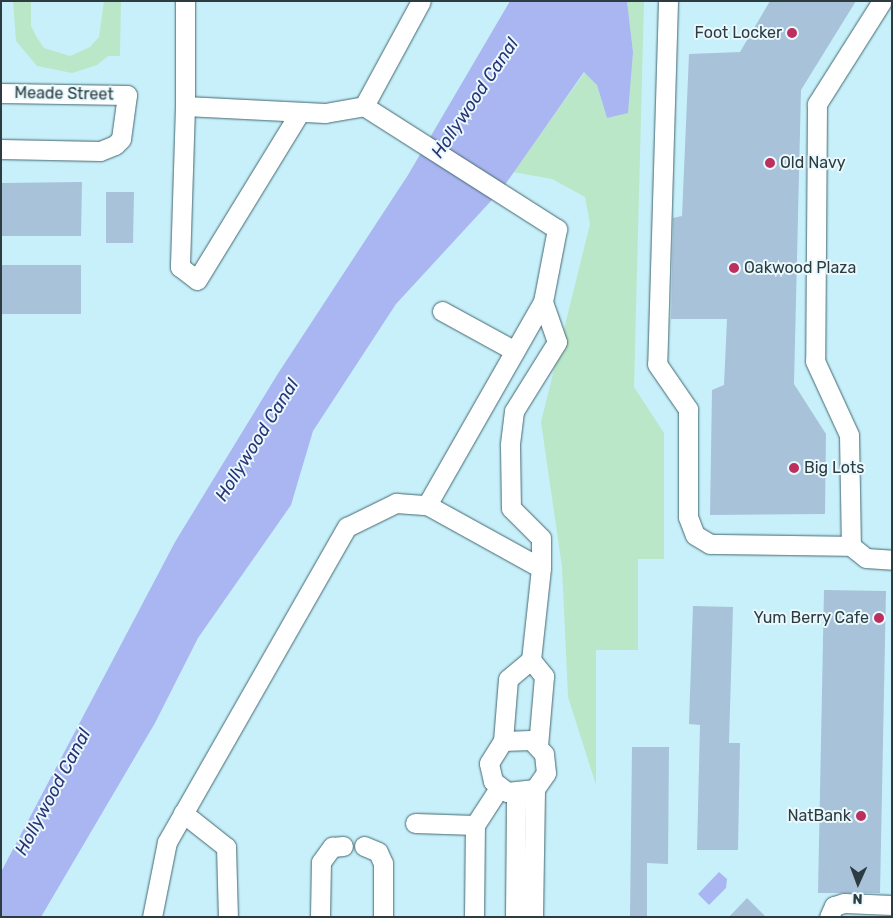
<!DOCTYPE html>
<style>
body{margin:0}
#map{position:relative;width:893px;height:918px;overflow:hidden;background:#c8f0fa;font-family:Rubik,sans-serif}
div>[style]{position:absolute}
.green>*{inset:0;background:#bae7c7}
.water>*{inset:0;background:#aab6f1}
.building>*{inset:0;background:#a8c2d9}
.roads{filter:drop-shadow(0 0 1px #436871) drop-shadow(0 0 1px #436871)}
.minor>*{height:19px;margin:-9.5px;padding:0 9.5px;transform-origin:9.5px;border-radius:9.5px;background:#fff}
.dots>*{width:14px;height:14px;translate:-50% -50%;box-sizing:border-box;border:2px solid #e9f9fd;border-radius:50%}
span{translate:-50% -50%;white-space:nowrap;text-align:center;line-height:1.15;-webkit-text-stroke:4px #e9f9fd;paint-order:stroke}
.poi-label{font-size:16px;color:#2c3c40}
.right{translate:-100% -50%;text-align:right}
.left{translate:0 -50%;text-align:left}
.street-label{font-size:16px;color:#2c3c40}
.water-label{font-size:18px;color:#2c3276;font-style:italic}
.frame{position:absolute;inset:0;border:2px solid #2c3c40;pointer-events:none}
.north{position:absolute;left:833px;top:858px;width:50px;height:50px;-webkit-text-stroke:4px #e9f9fd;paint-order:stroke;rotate:182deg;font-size:14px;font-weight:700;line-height:20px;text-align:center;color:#2c3c40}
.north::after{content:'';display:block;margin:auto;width:18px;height:22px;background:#2c3c40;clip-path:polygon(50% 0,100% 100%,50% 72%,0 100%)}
</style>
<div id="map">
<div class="green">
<div style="clip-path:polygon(13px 1px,31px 1px,31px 26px,36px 36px,44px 48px,70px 56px,90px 47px,99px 37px,104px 1px,121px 1px,120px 56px,108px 56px,97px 65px,72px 73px,37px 66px,16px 41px)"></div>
<div style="clip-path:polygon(627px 1px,644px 1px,634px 387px,664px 433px,664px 559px,638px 559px,638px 650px,596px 650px,596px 785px,568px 697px,562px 567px,541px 422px,590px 224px,585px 197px,552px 179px,513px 172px,585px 72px,597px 85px,607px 118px,633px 52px)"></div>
</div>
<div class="water">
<div style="clip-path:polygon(510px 1px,627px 1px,633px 52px,628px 113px,607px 118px,597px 85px,584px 72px,502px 189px,396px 304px,313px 431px,291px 505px,198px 638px,155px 723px,41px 917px,1px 917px,1px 872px,175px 542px,277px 375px,408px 175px)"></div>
<div style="clip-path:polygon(719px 872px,727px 879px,726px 888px,709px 905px,698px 894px)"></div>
</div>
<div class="building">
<div style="clip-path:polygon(770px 1px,856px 1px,801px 90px,794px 384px,826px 434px,825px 514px,710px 515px,712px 390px,724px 385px,727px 319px,671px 319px,673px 218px,682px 216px,689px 54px,740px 52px)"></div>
<div style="clip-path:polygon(82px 182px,81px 236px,1px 236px,1px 183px)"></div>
<div style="clip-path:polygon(106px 192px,134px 192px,133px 243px,106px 243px)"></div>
<div style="clip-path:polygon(1px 265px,81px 265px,81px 314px,1px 314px)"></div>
<div style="clip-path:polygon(824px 590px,886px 591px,880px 893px,818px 893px)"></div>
<div style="clip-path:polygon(693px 606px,733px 607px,729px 743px,740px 743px,738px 850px,697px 850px,700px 725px,689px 724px)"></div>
<div style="clip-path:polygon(632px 747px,669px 747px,668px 864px,647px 863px,647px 917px,630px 917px)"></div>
<div style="clip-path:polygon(747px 898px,766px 917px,729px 917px)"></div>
</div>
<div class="roads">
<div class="minor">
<div style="left:185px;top:1px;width:105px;rotate:90deg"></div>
<div style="left:185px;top:106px;width:140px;rotate:2.9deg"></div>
<div style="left:325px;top:113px;width:40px;rotate:-10deg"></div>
<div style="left:364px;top:106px;width:229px;rotate:32.5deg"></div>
<div style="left:557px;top:229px;width:74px;rotate:100.9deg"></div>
<div style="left:668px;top:1px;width:363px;rotate:91.7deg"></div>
<div style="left:657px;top:364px;width:55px;rotate:55.4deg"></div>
<div style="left:688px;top:409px;width:108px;rotate:90deg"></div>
<div style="left:688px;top:517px;width:19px;rotate:69deg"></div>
<div style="left:695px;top:535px;width:17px;rotate:31deg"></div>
<div style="left:710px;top:544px;width:141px;rotate:0.8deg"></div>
<div style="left:882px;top:1px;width:122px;rotate:122.3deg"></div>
<div style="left:817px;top:104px;width:257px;rotate:90.4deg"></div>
<div style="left:815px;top:361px;width:81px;rotate:65.3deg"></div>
<div style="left:849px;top:435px;width:111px;rotate:89deg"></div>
<div style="left:851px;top:546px;width:19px;rotate:39deg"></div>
<div style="left:866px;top:558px;width:26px;rotate:4deg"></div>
<div style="left:1px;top:93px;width:126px;rotate:0.9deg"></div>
<div style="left:127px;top:95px;width:44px;rotate:97.8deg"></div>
<div style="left:121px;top:139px;width:8px;rotate:135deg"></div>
<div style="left:115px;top:145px;width:16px;rotate:158deg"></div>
<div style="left:100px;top:151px;width:99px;rotate:-178.8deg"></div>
<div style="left:185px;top:106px;width:161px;rotate:91.8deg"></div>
<div style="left:180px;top:267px;width:21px;rotate:37deg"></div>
<div style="left:197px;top:280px;width:197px;rotate:-58.5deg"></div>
<div style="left:364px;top:106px;width:119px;rotate:-61.5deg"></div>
<div style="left:442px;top:311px;width:83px;rotate:28.7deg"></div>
<div style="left:427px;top:505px;width:234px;rotate:-60.3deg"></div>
<div style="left:543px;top:302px;width:42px;rotate:70.7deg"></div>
<div style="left:557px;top:342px;width:81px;rotate:121.9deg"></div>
<div style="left:514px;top:411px;width:35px;rotate:97deg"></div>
<div style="left:510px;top:446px;width:62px;rotate:89.1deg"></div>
<div style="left:511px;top:508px;width:42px;rotate:45deg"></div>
<div style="left:541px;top:538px;width:30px;rotate:90deg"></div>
<div style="left:503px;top:741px;width:28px;rotate:-2deg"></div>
<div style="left:531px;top:740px;width:19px;rotate:47deg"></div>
<div style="left:544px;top:754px;width:19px;rotate:84deg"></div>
<div style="left:546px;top:773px;width:19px;rotate:125deg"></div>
<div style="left:535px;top:789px;width:28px;rotate:174deg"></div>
<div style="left:507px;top:792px;width:18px;rotate:-142deg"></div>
<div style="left:493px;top:781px;width:18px;rotate:-103deg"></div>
<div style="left:489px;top:763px;width:26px;rotate:-58deg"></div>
<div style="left:503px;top:741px;width:62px;rotate:-85.4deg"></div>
<div style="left:508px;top:679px;width:30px;rotate:-40deg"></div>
<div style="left:531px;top:660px;width:21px;rotate:51deg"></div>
<div style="left:544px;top:676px;width:70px;rotate:94.9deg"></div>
<div style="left:183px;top:813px;width:55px;rotate:38.3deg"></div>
<div style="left:226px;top:847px;width:70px;rotate:88.4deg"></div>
<div style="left:415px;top:823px;width:60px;rotate:1.9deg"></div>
<div style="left:364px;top:846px;width:15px;rotate:23deg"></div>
<div style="left:378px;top:852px;width:12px;rotate:66deg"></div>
<div style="left:383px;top:863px;width:54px;rotate:90deg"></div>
<div style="left:152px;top:917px;width:76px;rotate:-78.7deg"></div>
<div style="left:167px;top:842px;width:363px;rotate:-60.3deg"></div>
<div style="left:347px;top:527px;width:55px;rotate:-26.1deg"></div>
<div style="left:396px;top:503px;width:31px;rotate:4deg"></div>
<div style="left:427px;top:505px;width:130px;rotate:28.9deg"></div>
<div style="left:541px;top:568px;width:93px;rotate:96.2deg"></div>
<div style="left:320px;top:917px;width:55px;rotate:-89deg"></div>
<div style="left:321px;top:862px;width:19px;rotate:-54deg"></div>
<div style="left:332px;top:847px;width:11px;rotate:-5deg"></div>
<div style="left:474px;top:917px;width:92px;rotate:-89.4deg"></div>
<div style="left:475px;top:825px;width:44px;rotate:-57deg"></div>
<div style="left:515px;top:917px;width:123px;rotate:-89.5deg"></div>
<div style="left:533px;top:917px;width:128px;rotate:-89.1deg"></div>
<div style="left:829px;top:917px;width:12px;rotate:-66deg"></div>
<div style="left:834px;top:906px;width:10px;rotate:-17deg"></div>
<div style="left:844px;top:903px;width:48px;rotate:2.4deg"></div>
</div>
</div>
<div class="dots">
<div style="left:792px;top:33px;background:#bd2f5d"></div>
<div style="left:770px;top:163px;background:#bd2f5d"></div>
<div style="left:734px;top:268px;background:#bd2f5d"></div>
<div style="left:794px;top:468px;background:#bd2f5d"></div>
<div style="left:879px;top:618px;background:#bd2f5d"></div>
<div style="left:861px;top:816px;background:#bd2f5d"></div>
</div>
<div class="poi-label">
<span class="right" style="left:782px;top:33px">Foot Locker</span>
<span class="left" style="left:780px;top:163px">Old Navy</span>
<span class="left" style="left:744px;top:268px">Oakwood Plaza</span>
<span class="left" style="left:804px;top:468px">Big Lots</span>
<span class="right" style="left:869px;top:618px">Yum Berry Cafe</span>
<span class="right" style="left:851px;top:816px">NatBank</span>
</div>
<div class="street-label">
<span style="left:64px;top:94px;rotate:1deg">Meade Street</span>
</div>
<div class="water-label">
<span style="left:475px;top:98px;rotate:-56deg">Hollywood Canal</span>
<span style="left:257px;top:440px;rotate:-58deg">Hollywood Canal</span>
<span style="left:53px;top:792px;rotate:-62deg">Hollywood Canal</span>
</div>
<div class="frame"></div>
<div class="north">N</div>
</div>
